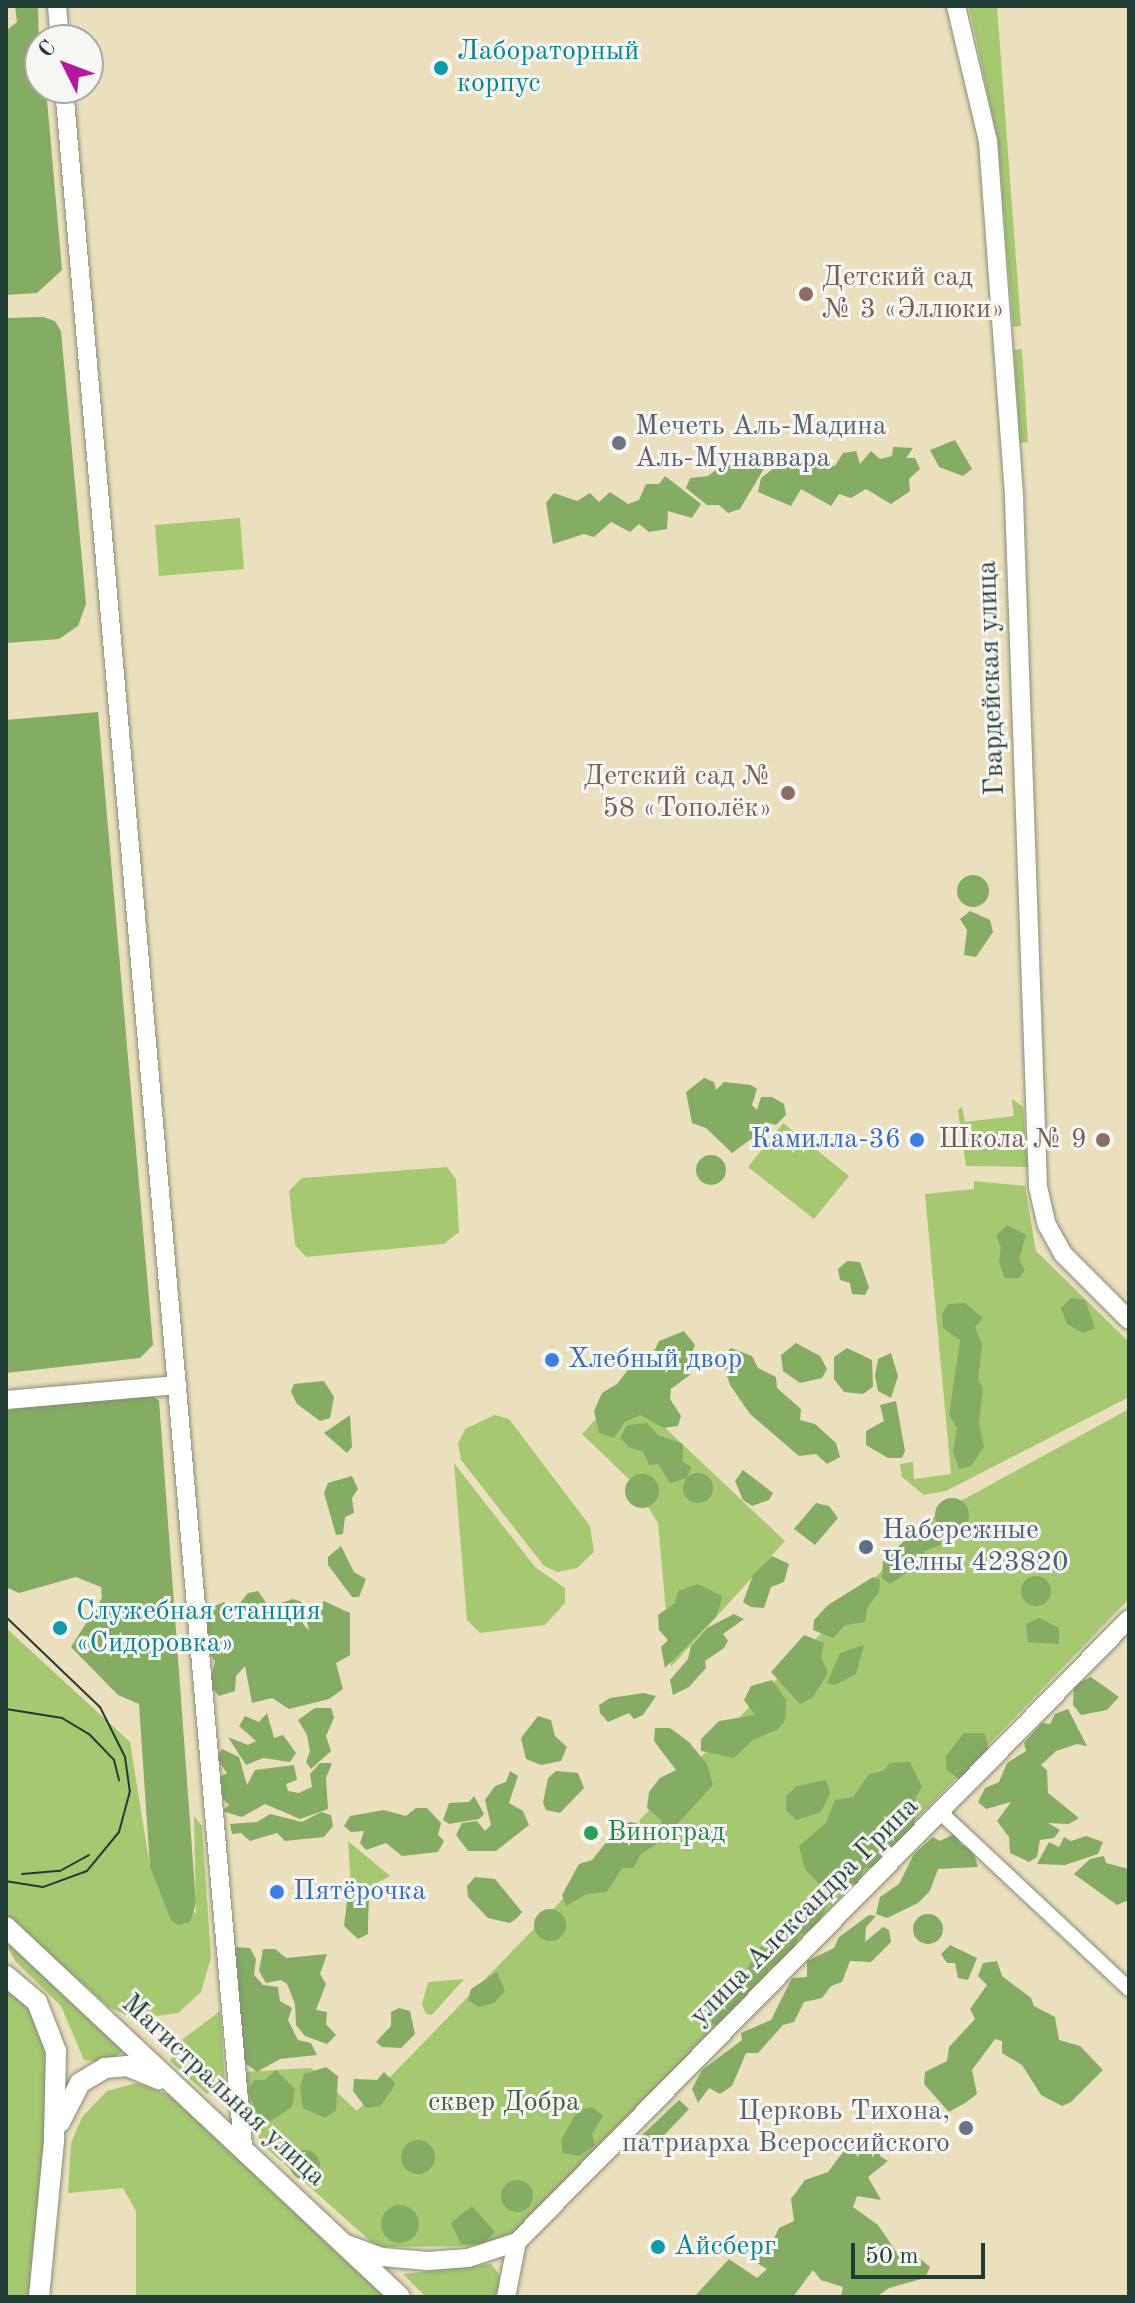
<!DOCTYPE html>
<meta charset="utf-8">
<style>
body{margin:0}
#map{position:relative;width:1135px;height:2303px;overflow:hidden;background:#ebe0bd;font-family:"Old Standard TT",serif}
div>[style]{position:absolute}
.green>*{inset:0;background:#a5c871}
.forest>*{inset:0;background:#84ac63}
.round{border-radius:50%}
.roads{filter:drop-shadow(0 0 2px #858e78) drop-shadow(0 0 2px #858e78)}
.minor>*{height:14px;margin:-7px;padding:0 7px;transform-origin:7px;border-radius:7px;background:#fff}
.tertiary>*{height:18px;margin:-9px;padding:0 9px;transform-origin:9px;border-radius:9px;background:#fff}
.secondary>*{height:20px;margin:-10px;padding:0 10px;transform-origin:10px;border-radius:10px;background:#fff}
.tram>*{height:2px;margin:-1px;padding:0 1px;transform-origin:1px;border-radius:1px;background:#1f3d34}
.dots>*{width:22px;height:22px;translate:-50% -50%;box-sizing:border-box;border:4px solid #f6f6f2;border-radius:50%}
span{translate:-50% -50%;white-space:nowrap;text-align:center;line-height:1.15;-webkit-text-stroke:6px #f6f6f2;paint-order:stroke}
.culture-label{font-size:28px;color:#0d838f}
.left{translate:0 -50%;text-align:left}
.education-label{font-size:28px;color:#785e54}
.right{translate:-100% -50%;text-align:right}
.worship-label{font-size:28px;color:#5b616d}
.street-label{font-size:28px;color:#1f3d34}
.shop-label{font-size:28px;color:#366cbe}
.service-label{font-size:28px;color:#4e5e75}
.leisure-label{font-size:28px;color:#27864d}
.park-label{font-size:28px;color:#406043}
.frame{position:absolute;inset:0;border:8px solid #1f3d34;pointer-events:none}
.north{position:absolute;left:24px;top:24px;width:80px;height:80px;box-sizing:border-box;background:#f6f6f2;border:2px solid #a0aca6;border-radius:50%;rotate:312deg;font-size:22px;font-weight:700;line-height:32px;text-align:center;color:#1f3d34}
.north::after{content:'';display:block;margin:auto;width:28px;height:36px;background:#b5179e;clip-path:polygon(50% 0,100% 100%,50% 72%,0 100%)}
.scale{position:absolute;left:851px;top:2243px;width:134px;height:36px;box-sizing:border-box;border:4px solid #1f3d34;border-top:0;padding-left:10px;font-size:24px;line-height:28px;white-space:nowrap;color:#1f3d34;-webkit-text-stroke:6px #f6f6f2;paint-order:stroke}
</style>
<div id="map">
<div class="green">
<div style="clip-path:polygon(969px 6px,997px 6px,1021px 326px,1013px 327px,998px 142px)"></div>
<div style="clip-path:polygon(1022px 349px,1028px 442px,1020px 443px,1014px 350px)"></div>
<div style="clip-path:polygon(240px 518px,244px 569px,159px 576px,155px 525px)"></div>
<div style="clip-path:polygon(1012px 1099px,1023px 1107px,1028px 1167px,966px 1166px,958px 1110px,962px 1107px,965px 1122px,1014px 1116px)"></div>
<div style="clip-path:polygon(783px 1123px,849px 1176px,814px 1219px,748px 1167px)"></div>
<div style="clip-path:polygon(447px 1167px,456px 1179px,459px 1232px,444px 1244px,306px 1257px,295px 1245px,289px 1191px,302px 1178px)"></div>
<div style="clip-path:polygon(974px 1181px,1025px 1186px,1036px 1251px,1129px 1342px,1129px 1397px,946px 1491px,924px 1495px,902px 1477px,900px 1464px,913px 1462px,914px 1479px,951px 1474px,925px 1194px,974px 1189px)"></div>
<div style="clip-path:polygon(624px 1389px,785px 1541px,671px 1667px,658px 1523px,633px 1483px,582px 1434px)"></div>
<div style="clip-path:polygon(1129px 1409px,1129px 1599px,509px 2241px,496px 2246px,377px 2247px,263px 2145px,250px 2122px,243px 2072px,311px 2068px,357px 2111px,937px 1514px)"></div>
<div style="clip-path:polygon(495px 1415px,509px 1419px,590px 1526px,594px 1552px,577px 1568px,558px 1572px,544px 1566px,461px 1460px,458px 1444px,465px 1429px)"></div>
<div style="clip-path:polygon(454px 1463px,535px 1567px,565px 1588px,565px 1603px,545px 1625px,480px 1633px,467px 1620px)"></div>
<div style="clip-path:polygon(6px 1628px,130px 1742px,150px 1867px,196px 1914px,194px 1816px,202px 1826px,211px 1958px,201px 1992px,178px 2013px,134px 2019px,109px 2007px,6px 1916px)"></div>
<div style="clip-path:polygon(348px 1841px,390px 1876px,371px 1886px,351px 1887px)"></div>
<div style="clip-path:polygon(11px 1941px,124px 2049px,122px 2052px,105px 2063px,84px 2060px,61px 2006px,16px 1962px,8px 1948px)"></div>
<div style="clip-path:polygon(464px 1979px,432px 2015px,426px 2014px,422px 2004px,428px 1982px)"></div>
<div style="clip-path:polygon(6px 1987px,30px 2006px,51px 2065px,31px 2297px,6px 2297px)"></div>
<div style="clip-path:polygon(220px 2011px,225px 2083px,207px 2094px,170px 2061px,183px 2039px)"></div>
<div style="clip-path:polygon(137px 2083px,175px 2097px,389px 2297px,136px 2297px,136px 2211px,123px 2188px,68px 2193px,71px 2143px,82px 2117px,107px 2091px)"></div>
<div style="clip-path:polygon(491px 2264px,499px 2274px,500px 2297px,426px 2297px,403px 2274px)"></div>
</div>
<div class="forest">
<div style="clip-path:polygon(15px 6px,38px 6px,40px 88px,46px 88px,62px 270px,37px 293px,6px 295px,6px 31px,17px 22px)"></div>
<div style="clip-path:polygon(43px 317px,55px 321px,61px 331px,86px 604px,78px 626px,59px 639px,6px 643px,6px 318px)"></div>
<div style="clip-path:polygon(955px 440px,972px 469px,963px 476px,939px 467px,930px 450px)"></div>
<div style="clip-path:polygon(893px 447px,913px 448px,906px 458px,915px 458px,920px 469px,909px 479px,910px 491px,891px 504px,866px 489px,851px 498px,839px 494px,831px 506px,801px 489px,791px 506px,758px 492px,761px 478px,783px 461px,817px 453px,823px 465px,835px 466px,843px 453px,856px 451px,860px 464px,871px 451px,880px 459px,892px 456px)"></div>
<div style="clip-path:polygon(762px 458px,766px 465px,740px 509px,728px 513px,719px 505px,707px 505px,686px 488px,690px 478px,708px 476px,725px 463px,739px 469px,744px 462px)"></div>
<div style="clip-path:polygon(665px 476px,701px 504px,692px 518px,668px 511px,667px 529px,649px 532px,639px 524px,630px 532px,611px 522px,594px 537px,584px 534px,553px 544px,546px 503px,554px 493px,577px 501px,590px 493px,599px 502px,610px 492px,628px 504px,639px 500px,646px 484px,659px 484px)"></div>
<div style="clip-path:polygon(98px 712px,153px 1345px,140px 1358px,6px 1373px,6px 720px)"></div>
<div class="round" style="left:957px;top:875px;width:32px;height:32px"></div>
<div style="clip-path:polygon(970px 911px,990px 920px,993px 932px,976px 957px,964px 955px,967px 930px,960px 919px)"></div>
<div style="clip-path:polygon(704px 1078px,714px 1082px,716px 1090px,724px 1082px,751px 1085px,757px 1089px,752px 1105px,757px 1110px,761px 1097px,772px 1097px,784px 1104px,786px 1115px,776px 1125px,765px 1122px,762px 1131px,732px 1153px,706px 1128px,692px 1123px,686px 1092px)"></div>
<div class="round" style="left:696px;top:1155px;width:30px;height:30px"></div>
<div style="clip-path:polygon(1007px 1225px,1026px 1235px,1019px 1259px,1025px 1270px,1019px 1278px,1005px 1278px,999px 1262px,1001px 1247px,996px 1236px)"></div>
<div style="clip-path:polygon(847px 1261px,860px 1262px,869px 1287px,865px 1295px,852px 1294px,850px 1283px,840px 1280px,838px 1269px)"></div>
<div style="clip-path:polygon(1071px 1298px,1085px 1300px,1095px 1328px,1083px 1333px,1067px 1324px,1061px 1308px)"></div>
<div style="clip-path:polygon(965px 1303px,983px 1318px,975px 1327px,982px 1344px,978px 1380px,983px 1388px,979px 1423px,984px 1447px,971px 1466px,959px 1469px,953px 1452px,957px 1428px,949px 1415px,960px 1340px,943px 1328px,942px 1314px,948px 1304px)"></div>
<div style="clip-path:polygon(684px 1331px,695px 1345px,686px 1367px,691px 1374px,671px 1389px,670px 1399px,681px 1416px,678px 1426px,664px 1428px,640px 1415px,625px 1422px,614px 1438px,599px 1433px,594px 1411px,602px 1393px,617px 1384px,639px 1356px,650px 1360px,659px 1341px)"></div>
<div style="clip-path:polygon(796px 1343px,820px 1356px,827px 1369px,822px 1378px,800px 1383px,783px 1371px,781px 1355px)"></div>
<div style="clip-path:polygon(731px 1348px,752px 1356px,758px 1368px,776px 1377px,777px 1388px,801px 1409px,800px 1420px,815px 1424px,836px 1443px,840px 1457px,827px 1464px,816px 1454px,799px 1456px,750px 1414px,730px 1385px,721px 1359px)"></div>
<div style="clip-path:polygon(847px 1348px,872px 1360px,873px 1387px,863px 1394px,844px 1392px,834px 1379px,834px 1357px)"></div>
<div style="clip-path:polygon(891px 1353px,898px 1376px,891px 1398px,878px 1391px,875px 1376px,878px 1359px)"></div>
<div style="clip-path:polygon(324px 1381px,334px 1397px,330px 1418px,320px 1421px,297px 1404px,291px 1392px,294px 1384px)"></div>
<div style="clip-path:polygon(148px 1395px,159px 1400px,196px 1903px,190px 1922px,178px 1925px,171px 1920px,150px 1867px,139px 1704px,118px 1695px,71px 1647px,102px 1598px,101px 1587px,76px 1577px,19px 1593px,6px 1587px,6px 1410px)"></div>
<div style="clip-path:polygon(896px 1401px,905px 1451px,902px 1458px,888px 1458px,866px 1445px,866px 1431px,884px 1421px,880px 1405px)"></div>
<div style="clip-path:polygon(350px 1415px,352px 1447px,347px 1453px,324px 1433px)"></div>
<div style="clip-path:polygon(647px 1423px,658px 1435px,683px 1444px,683px 1462px,691px 1467px,687px 1478px,670px 1483px,658px 1464px,649px 1465px,643px 1451px,630px 1448px,620px 1438px,627px 1425px)"></div>
<div style="clip-path:polygon(743px 1470px,773px 1493px,769px 1500px,752px 1506px,743px 1500px,735px 1481px)"></div>
<div class="round" style="left:683px;top:1473px;width:30px;height:30px"></div>
<div class="round" style="left:625px;top:1474px;width:34px;height:34px"></div>
<div style="clip-path:polygon(352px 1476px,358px 1489px,352px 1498px,354px 1513px,345px 1517px,343px 1534px,336px 1535px,324px 1493px,328px 1483px)"></div>
<div class="round" style="left:935px;top:1498px;width:34px;height:34px"></div>
<div style="clip-path:polygon(816px 1503px,829px 1506px,838px 1518px,815px 1545px,794px 1529px)"></div>
<div style="clip-path:polygon(925px 1521px,943px 1536px,940px 1545px,925px 1551px,917px 1566px,890px 1584px,882px 1578px,883px 1561px)"></div>
<div style="clip-path:polygon(341px 1546px,354px 1572px,366px 1579px,359px 1597px,352px 1597px,328px 1565px,328px 1557px)"></div>
<div style="clip-path:polygon(772px 1556px,789px 1564px,784px 1582px,771px 1587px,764px 1608px,751px 1607px,743px 1602px,753px 1575px)"></div>
<div class="round" style="left:1021px;top:1576px;width:30px;height:30px"></div>
<div style="clip-path:polygon(873px 1577px,880px 1580px,879px 1592px,867px 1608px,865px 1622px,845px 1625px,833px 1638px,813px 1630px,814px 1620px,828px 1605px)"></div>
<div style="clip-path:polygon(698px 1584px,722px 1596px,720px 1606px,715px 1618px,665px 1668px,661px 1647px,668px 1640px,659px 1630px,658px 1615px,675px 1603px,678px 1591px)"></div>
<div style="clip-path:polygon(258px 1591px,269px 1607px,293px 1599px,302px 1602px,297px 1616px,309px 1631px,306px 1617px,324px 1601px,350px 1613px,350px 1655px,336px 1663px,343px 1689px,329px 1699px,289px 1709px,272px 1698px,252px 1703px,245px 1666px,236px 1676px,235px 1691px,219px 1696px,209px 1685px,215px 1661px,208px 1652px,213px 1640px,205px 1629px,205px 1610px,224px 1602px,233px 1612px,248px 1593px)"></div>
<div style="clip-path:polygon(734px 1614px,744px 1619px,723px 1634px,728px 1641px,724px 1648px,705px 1661px,706px 1668px,689px 1687px,673px 1695px,670px 1680px,688px 1659px,691px 1646px,707px 1628px)"></div>
<div style="clip-path:polygon(1039px 1618px,1059px 1628px,1059px 1644px,1028px 1642px,1026px 1624px)"></div>
<div style="clip-path:polygon(804px 1635px,824px 1643px,821px 1657px,828px 1673px,813px 1697px,800px 1704px,771px 1672px)"></div>
<div style="clip-path:polygon(864px 1645px,856px 1674px,835px 1685px,827px 1683px,840px 1653px)"></div>
<div style="clip-path:polygon(1091px 1677px,1119px 1697px,1107px 1710px,1081px 1715px,1073px 1705px,1074px 1685px)"></div>
<div style="clip-path:polygon(772px 1680px,786px 1700px,785px 1721px,778px 1729px,753px 1740px,734px 1758px,701px 1751px,701px 1739px,719px 1721px,755px 1715px,744px 1700px,751px 1686px)"></div>
<div style="clip-path:polygon(644px 1693px,656px 1696px,643px 1715px,634px 1719px,629px 1713px,608px 1722px,600px 1713px,599px 1705px,610px 1698px)"></div>
<div style="clip-path:polygon(315px 1708px,331px 1708px,334px 1718px,326px 1736px,331px 1751px,311px 1769px,306px 1762px,310px 1751px,307px 1735px,298px 1720px)"></div>
<div style="clip-path:polygon(1068px 1709px,1087px 1746px,1077px 1744px,1056px 1751px,1041px 1765px,1047px 1770px,1048px 1793px,1079px 1818px,1069px 1824px,1048px 1823px,1060px 1830px,1054px 1838px,1040px 1840px,1037px 1857px,1029px 1862px,1010px 1853px,1009px 1837px,997px 1821px,1011px 1802px,986px 1809px,978px 1802px,985px 1788px,999px 1782px,1007px 1763px,1026px 1751px,1024px 1743px,1042px 1723px,1050px 1724px,1055px 1714px)"></div>
<div style="clip-path:polygon(267px 1713px,274px 1738px,283px 1735px,296px 1753px,290px 1762px,263px 1758px,246px 1765px,228px 1737px,248px 1745px,256px 1741px,239px 1726px,245px 1716px,259px 1722px)"></div>
<div style="clip-path:polygon(538px 1716px,551px 1720px,555px 1736px,567px 1747px,561px 1761px,541px 1765px,526px 1759px,521px 1738px)"></div>
<div style="clip-path:polygon(655px 1728px,670px 1728px,689px 1742px,707px 1764px,713px 1785px,671px 1831px,662px 1829px,661px 1820px,647px 1808px,649px 1792px,660px 1778px,676px 1770px,654px 1741px)"></div>
<div style="clip-path:polygon(964px 1733px,985px 1733px,989px 1752px,960px 1780px,946px 1769px,946px 1756px)"></div>
<div style="clip-path:polygon(222px 1749px,239px 1757px,247px 1785px,255px 1770px,294px 1765px,297px 1780px,286px 1784px,288px 1791px,299px 1793px,312px 1787px,310px 1774px,320px 1763px,332px 1763px,326px 1778px,328px 1809px,300px 1819px,265px 1804px,242px 1817px,222px 1811px,229px 1805px,221px 1797px,218px 1778px,227px 1773px,216px 1758px)"></div>
<div style="clip-path:polygon(910px 1762px,922px 1787px,916px 1797px,914px 1831px,876px 1867px,864px 1868px,859px 1885px,831px 1879px,819px 1884px,805px 1869px,799px 1846px,826px 1823px,835px 1800px,853px 1797px,869px 1774px,883px 1771px,890px 1763px)"></div>
<div style="clip-path:polygon(510px 1771px,518px 1776px,509px 1803px,523px 1811px,529px 1825px,496px 1851px,468px 1851px,456px 1835px,462px 1823px,477px 1821px,485px 1831px,491px 1825px,485px 1800px,495px 1786px,506px 1782px)"></div>
<div style="clip-path:polygon(556px 1771px,578px 1773px,584px 1788px,560px 1813px,546px 1810px,543px 1803px,548px 1778px)"></div>
<div style="clip-path:polygon(826px 1780px,830px 1793px,821px 1812px,796px 1820px,786px 1810px,786px 1796px,797px 1786px)"></div>
<div style="clip-path:polygon(474px 1796px,484px 1814px,479px 1819px,449px 1824px,443px 1820px,449px 1803px,469px 1802px)"></div>
<div style="clip-path:polygon(416px 1808px,427px 1808px,441px 1823px,438px 1835px,444px 1841px,438px 1852px,402px 1856px,386px 1843px,366px 1850px,360px 1843px,364px 1831px,351px 1832px,344px 1826px,350px 1816px,384px 1810px,406px 1816px)"></div>
<div style="clip-path:polygon(321px 1812px,331px 1815px,333px 1826px,324px 1837px,285px 1841px,277px 1833px,250px 1841px,241px 1833px,232px 1834px,230px 1824px,257px 1822px,270px 1814px,302px 1822px)"></div>
<div style="clip-path:polygon(631px 1822px,641px 1825px,644px 1833px,653px 1831px,659px 1842px,640px 1855px,634px 1868px,622px 1868px,607px 1892px,587px 1894px,566px 1906px,562px 1895px,579px 1864px,592px 1860px,620px 1825px)"></div>
<div style="clip-path:polygon(954px 1834px,962px 1845px,971px 1845px,978px 1867px,938px 1869px,930px 1891px,918px 1903px,887px 1918px,876px 1914px,880px 1897px,899px 1884px,914px 1854px,933px 1837px,940px 1841px)"></div>
<div style="clip-path:polygon(1086px 1836px,1103px 1842px,1098px 1854px,1065px 1865px,1037px 1864px,1049px 1842px,1059px 1847px,1064px 1837px,1071px 1841px)"></div>
<div style="clip-path:polygon(1104px 1856px,1106px 1863px,1129px 1869px,1129px 1900px,1117px 1905px,1074px 1874px,1090px 1859px)"></div>
<div style="clip-path:polygon(475px 1877px,495px 1879px,522px 1912px,517px 1918px,510px 1923px,488px 1918px,468px 1897px,467px 1886px)"></div>
<div style="clip-path:polygon(360px 1884px,369px 1899px,368px 1922px,368px 1934px,358px 1939px,344px 1926px,347px 1901px)"></div>
<div style="clip-path:polygon(821px 1898px,827px 1905px,817px 1926px,800px 1935px,791px 1955px,769px 1969px,763px 1986px,721px 2027px,712px 2024px,710px 1994px,727px 1977px,743px 1976px,760px 1947px,781px 1940px,803px 1900px)"></div>
<div class="round" style="left:534px;top:1909px;width:32px;height:32px"></div>
<div class="round" style="left:913px;top:1914px;width:30px;height:30px"></div>
<div style="clip-path:polygon(869px 1915px,876px 1916px,866px 1927px,865px 1942px,883px 1927px,889px 1930px,891px 1942px,871px 1962px,850px 1961px,842px 1982px,831px 1986px,822px 1998px,804px 2002px,794px 2022px,783px 2025px,758px 2053px,746px 2053px,732px 2086px,720px 2094px,709px 2088px,698px 2103px,692px 2089px,702px 2070px,742px 2040px,741px 2033px,771px 2020px,792px 1978px,807px 1977px,807px 1961px,834px 1948px,839px 1937px)"></div>
<div style="clip-path:polygon(950px 1945px,977px 1958px,968px 1980px,958px 1978px,955px 1963px,947px 1963px,941px 1954px)"></div>
<div style="clip-path:polygon(232px 1947px,250px 1948px,256px 1959px,254px 1975px,263px 1985px,278px 1987px,280px 2001px,292px 2008px,288px 2020px,298px 2040px,311px 2043px,317px 2055px,280px 2059px,257px 2072px,242px 2061px)"></div>
<div style="clip-path:polygon(263px 1949px,275px 1949px,286px 1958px,327px 1954px,320px 1974px,326px 1984px,316px 2010px,327px 2012px,326px 2024px,336px 2035px,327px 2044px,305px 2036px,296px 2025px,295px 2004px,287px 1984px,281px 1980px,266px 1983px,259px 1971px)"></div>
<div style="clip-path:polygon(997px 1961px,1002px 1976px,1031px 1998px,1034px 2006px,1055px 2017px,1059px 2040px,1080px 2046px,1103px 2070px,1071px 2102px,1062px 2106px,1041px 2095px,1022px 2065px,1002px 2053px,1002px 2041px,995px 2039px,972px 2070px,977px 2094px,965px 2103px,949px 2112px,924px 2084px,925px 2072px,947px 2061px,949px 2047px,975px 2019px,970px 2009px,987px 1985px,978px 1976px,983px 1963px)"></div>
<div style="clip-path:polygon(497px 1972px,505px 1991px,494px 2003px,479px 2007px,468px 2000px,471px 1989px)"></div>
<div style="clip-path:polygon(399px 2008px,410px 2011px,415px 2034px,401px 2048px,382px 2047px,376px 2042px,391px 2026px,391px 2012px)"></div>
<div style="clip-path:polygon(326px 2067px,338px 2076px,336px 2110px,325px 2118px,303px 2108px,300px 2087px,304px 2074px)"></div>
<div style="clip-path:polygon(276px 2070px,295px 2089px,292px 2107px,269px 2122px,257px 2113px,248px 2091px,254px 2080px,265px 2080px)"></div>
<div style="clip-path:polygon(384px 2072px,395px 2083px,392px 2090px,380px 2106px,366px 2108px,353px 2091px,354px 2079px,377px 2080px)"></div>
<div style="clip-path:polygon(679px 2100px,689px 2109px,653px 2147px,641px 2147px,641px 2136px)"></div>
<div style="clip-path:polygon(592px 2107px,603px 2116px,592px 2134px,595px 2145px,579px 2156px,563px 2153px,561px 2140px,578px 2110px)"></div>
<div style="clip-path:polygon(867px 2136px,879px 2142px,880px 2156px,888px 2161px,868px 2177px,881px 2200px,857px 2196px,853px 2207px,878px 2225px,901px 2259px,917px 2256px,930px 2267px,925px 2278px,889px 2288px,876px 2297px,841px 2297px,843px 2287px,821px 2280px,813px 2270px,793px 2297px,694px 2297px,729px 2259px,757px 2278px,767px 2269px,754px 2261px,757px 2252px,769px 2249px,779px 2228px,794px 2221px,791px 2199px,805px 2180px,828px 2172px,852px 2140px)"></div>
<div class="round" style="left:401px;top:2140px;width:34px;height:34px"></div>
<div class="round" style="left:290px;top:2150px;width:30px;height:30px"></div>
<div class="round" style="left:501px;top:2180px;width:32px;height:32px"></div>
<div class="round" style="left:381px;top:2205px;width:38px;height:38px"></div>
<div style="clip-path:polygon(472px 2206px,495px 2232px,483px 2244px,461px 2244px,451px 2223px)"></div>
</div>
<div class="roads">
<div class="minor">
<div style="left:942px;top:1814px;width:256px;rotate:43.1deg"></div>
</div>
<div class="tertiary">
<div style="left:57px;top:6px;width:34px;rotate:85deg"></div>
<div style="left:956px;top:6px;width:139px;rotate:76.7deg"></div>
<div style="left:988px;top:141px;width:359px;rotate:85.8deg"></div>
<div style="left:1014px;top:499px;width:688px;rotate:88deg"></div>
<div style="left:1038px;top:1187px;width:39px;rotate:77deg"></div>
<div style="left:1047px;top:1225px;width:33px;rotate:61deg"></div>
<div style="left:1063px;top:1254px;width:93px;rotate:45deg"></div>
<div style="left:64px;top:88px;width:2068px;rotate:85.03deg"></div>
<div style="left:6px;top:1400px;width:172px;rotate:-5deg"></div>
<div style="left:346px;top:2244px;width:38px;rotate:20deg"></div>
<div style="left:382px;top:2257px;width:46px;rotate:5deg"></div>
<div style="left:428px;top:2261px;width:40px;rotate:-4.3deg"></div>
<div style="left:468px;top:2258px;width:52px;rotate:-18.1deg"></div>
<div style="left:506px;top:2297px;width:56px;rotate:-78.7deg"></div>
<div style="left:517px;top:2242px;width:873px;rotate:-45.51deg"></div>
</div>
<div class="secondary">
<div style="left:6px;top:1927px;width:540px;rotate:43.2deg"></div>
<div style="left:6px;top:1976px;width:40px;rotate:40deg"></div>
<div style="left:37px;top:2002px;width:53px;rotate:68.8deg"></div>
<div style="left:56px;top:2051px;width:90px;rotate:91.3deg"></div>
<div style="left:54px;top:2141px;width:157px;rotate:95.5deg"></div>
<div style="left:60px;top:2122px;width:44px;rotate:-62.9deg"></div>
<div style="left:80px;top:2083px;width:29px;rotate:-31deg"></div>
<div style="left:105px;top:2068px;width:22px;rotate:-5deg"></div>
<div style="left:127px;top:2066px;width:35px;rotate:22deg"></div>
</div>
</div>
<div class="tram">
<div style="left:6px;top:1617px;width:130px;rotate:43.8deg"></div>
<div style="left:100px;top:1707px;width:56px;rotate:63.4deg"></div>
<div style="left:125px;top:1757px;width:34px;rotate:82deg"></div>
<div style="left:130px;top:1791px;width:42px;rotate:105deg"></div>
<div style="left:119px;top:1832px;width:50px;rotate:129.4deg"></div>
<div style="left:87px;top:1871px;width:47px;rotate:160deg"></div>
<div style="left:43px;top:1887px;width:37px;rotate:-171deg"></div>
<div style="left:6px;top:1709px;width:57px;rotate:9.1deg"></div>
<div style="left:62px;top:1718px;width:31px;rotate:31deg"></div>
<div style="left:89px;top:1734px;width:36px;rotate:46deg"></div>
<div style="left:114px;top:1760px;width:21px;rotate:76deg"></div>
<div style="left:22px;top:1874px;width:38px;rotate:-5deg"></div>
<div style="left:60px;top:1871px;width:33px;rotate:-29deg"></div>
</div>
<div class="dots">
<div style="left:441px;top:68px;background:#0f9aa8"></div>
<div style="left:806px;top:294px;background:#8d6e63"></div>
<div style="left:619px;top:443px;background:#6b7280"></div>
<div style="left:788px;top:793px;background:#8d6e63"></div>
<div style="left:917px;top:1140px;background:#3f7fe0"></div>
<div style="left:1103px;top:1140px;background:#8d6e63"></div>
<div style="left:552px;top:1360px;background:#3f7fe0"></div>
<div style="left:866px;top:1547px;background:#5c6f8a"></div>
<div style="left:60px;top:1628px;background:#0f9aa8"></div>
<div style="left:591px;top:1833px;background:#2e9e5b"></div>
<div style="left:277px;top:1892px;background:#3f7fe0"></div>
<div style="left:966px;top:2128px;background:#6b7280"></div>
<div style="left:658px;top:2247px;background:#0f9aa8"></div>
</div>
<div class="culture-label">
<span class="left" style="left:457px;top:68px">Лабораторный<br>корпус</span>
<span class="left" style="left:76px;top:1628px">Служебная станция<br>«Сидоровка»</span>
<span class="left" style="left:674px;top:2247px">Айсберг</span>
</div>
<div class="education-label">
<span class="left" style="left:822px;top:294px">Детский сад<br>№ 3 «Эллюки»</span>
<span class="right" style="left:772px;top:793px">Детский сад №<br>58 «Тополёк»</span>
<span class="right" style="left:1087px;top:1140px">Школа № 9</span>
</div>
<div class="worship-label">
<span class="left" style="left:635px;top:443px">Мечеть Аль-Мадина<br>Аль-Мунаввара</span>
<span class="right" style="left:950px;top:2128px">Церковь Тихона,<br>патриарха Всероссийского</span>
</div>
<div class="street-label">
<span style="left:992px;top:678px;rotate:-92deg">Гвардейская улица</span>
<span style="left:805px;top:1912px;rotate:-45deg">улица Александра Грина</span>
<span style="left:223px;top:2091px;rotate:43deg">Магистральная улица</span>
</div>
<div class="shop-label">
<span class="right" style="left:901px;top:1140px">Камилла-36</span>
<span class="left" style="left:568px;top:1360px">Хлебный двор</span>
<span class="left" style="left:293px;top:1892px">Пятёрочка</span>
</div>
<div class="service-label">
<span class="left" style="left:882px;top:1547px">Набережные<br>Челны 423820</span>
</div>
<div class="leisure-label">
<span class="left" style="left:607px;top:1833px">Виноград</span>
</div>
<div class="park-label">
<span style="left:504px;top:2103px">сквер Добра</span>
</div>
<div class="frame"></div>
<div class="north">С</div>
<div class="scale">50 m</div>
</div>
